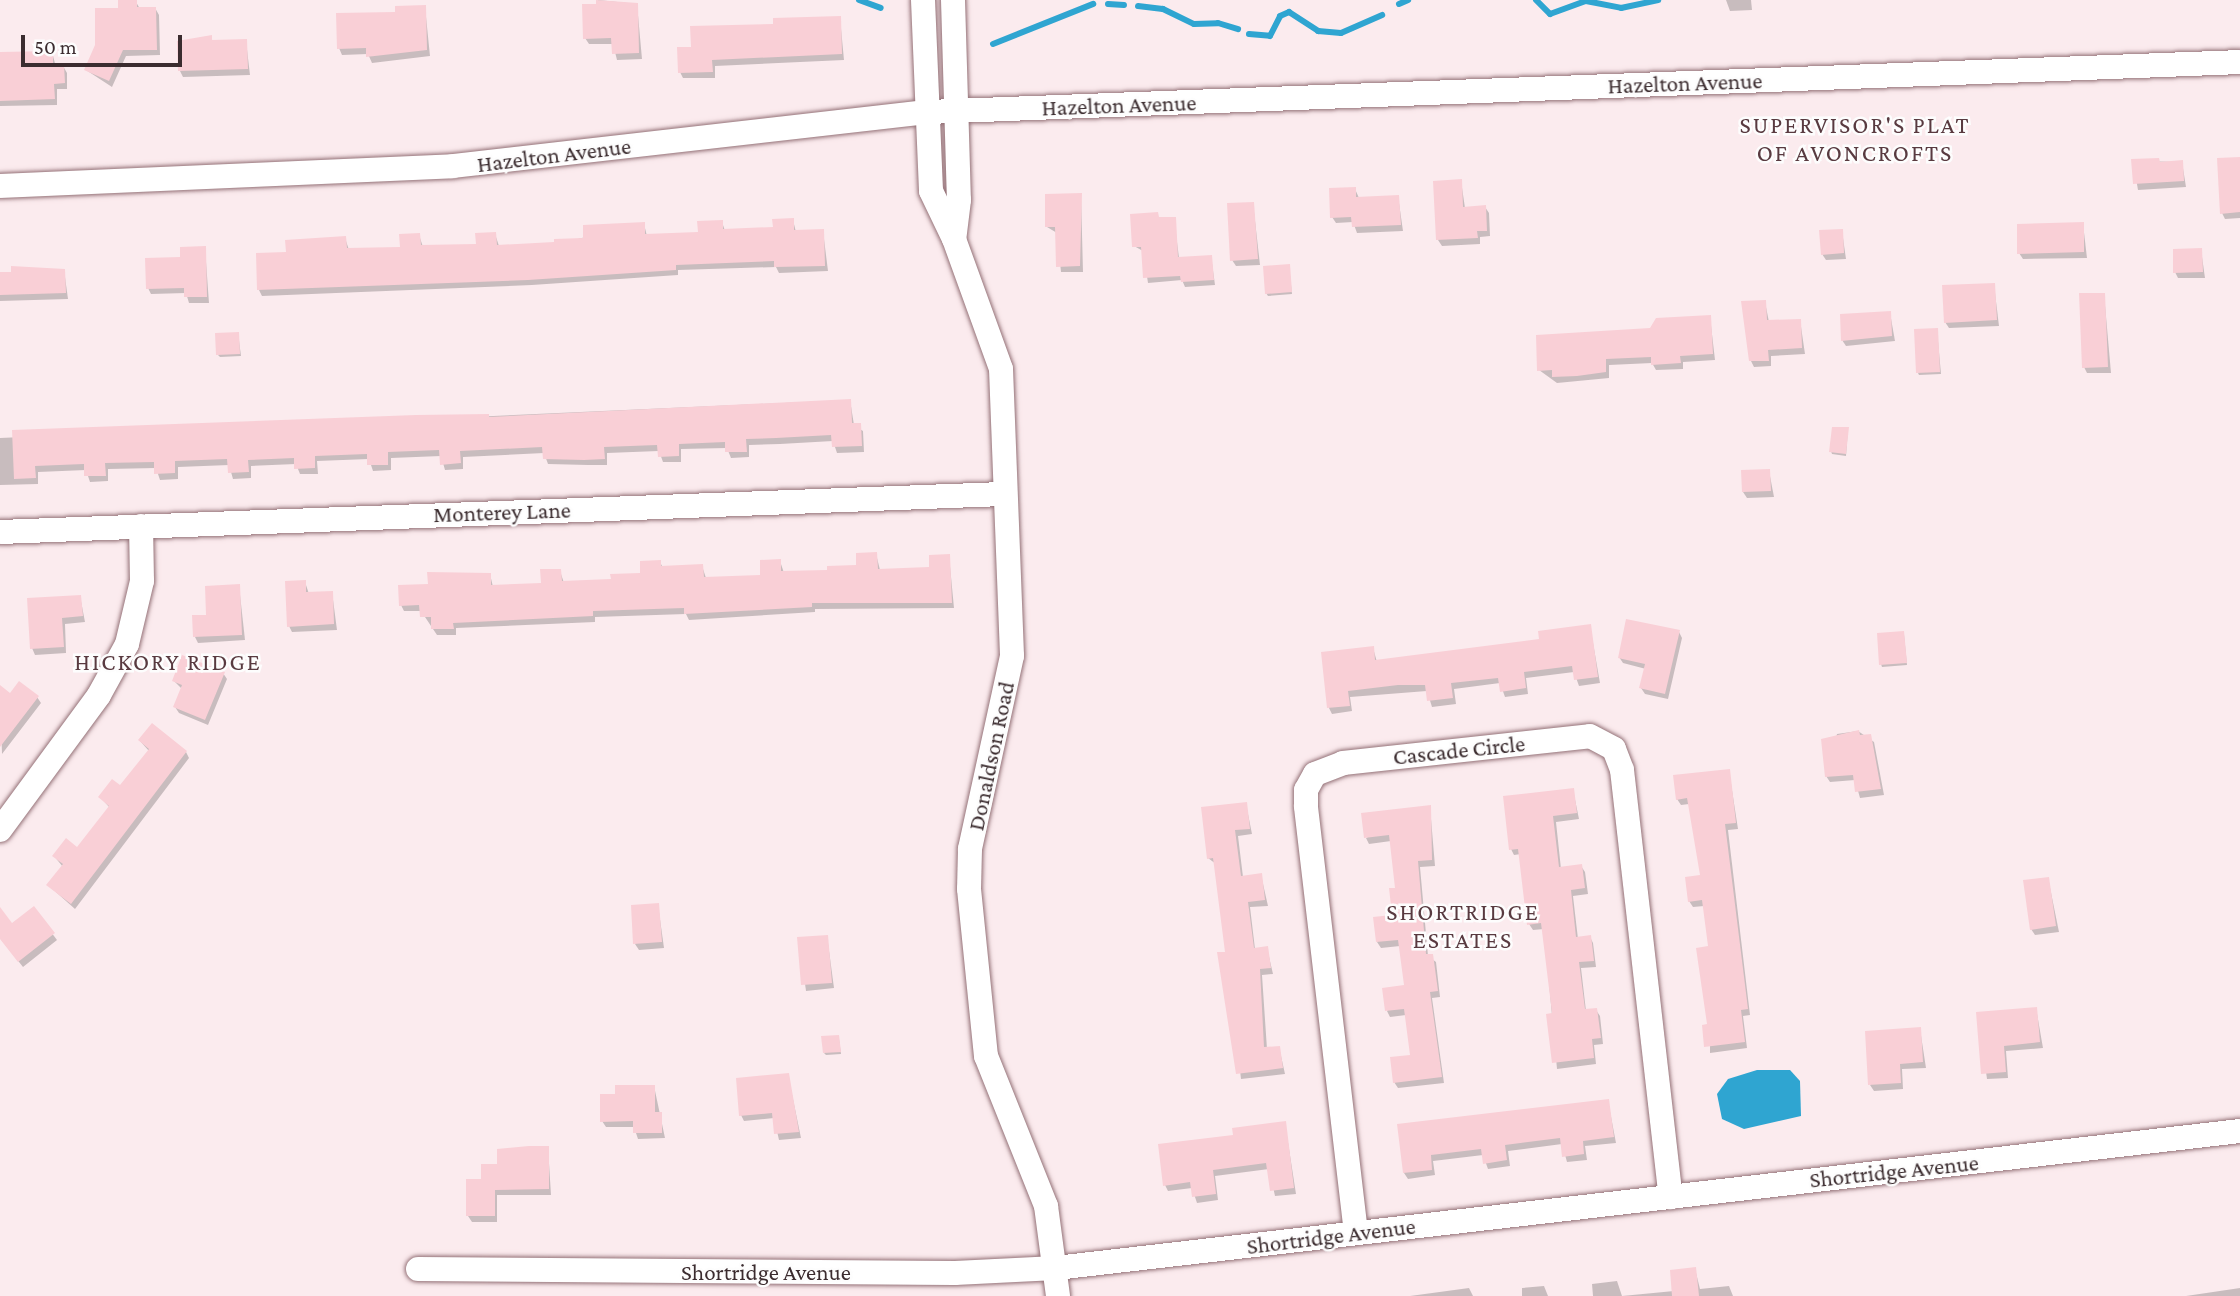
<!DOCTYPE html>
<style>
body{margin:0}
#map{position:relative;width:2240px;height:1296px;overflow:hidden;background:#fbebee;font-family:"Crimson Pro",serif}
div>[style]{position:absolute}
.water>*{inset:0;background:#2fa5d1}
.shadow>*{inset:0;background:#0003}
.stream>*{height:6px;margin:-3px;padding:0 3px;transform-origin:3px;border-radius:3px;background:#2fa5d1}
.building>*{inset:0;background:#f9cfd6}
.roads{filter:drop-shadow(0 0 2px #947177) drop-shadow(0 0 2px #947177)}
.street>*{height:24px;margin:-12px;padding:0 12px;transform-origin:12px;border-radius:12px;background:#fff}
span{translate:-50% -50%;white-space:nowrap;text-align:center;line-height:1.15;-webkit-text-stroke:5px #fdfdfd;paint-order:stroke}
.street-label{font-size:23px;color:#3b2c2f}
.neighbourhood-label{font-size:24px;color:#593a40;letter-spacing:2px}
.scale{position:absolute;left:21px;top:35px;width:161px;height:32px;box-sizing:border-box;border:4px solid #3b2c2f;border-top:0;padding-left:9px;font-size:21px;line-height:24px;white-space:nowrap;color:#3b2c2f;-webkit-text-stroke:5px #fdfdfd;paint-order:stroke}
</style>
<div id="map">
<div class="water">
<div style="clip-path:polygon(1757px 1070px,1790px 1070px,1800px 1081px,1801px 1116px,1744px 1129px,1722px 1119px,1717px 1094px,1728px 1079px)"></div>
</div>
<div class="shadow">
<div style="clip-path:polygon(598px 0,637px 4px,642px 59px,617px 60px,613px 44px,589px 44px,585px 38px)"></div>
<div style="clip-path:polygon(1726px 0,1751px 0,1752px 10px,1730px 11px)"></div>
<div style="clip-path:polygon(136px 2px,140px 9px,155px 8px,159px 15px,160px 55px,126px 56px,112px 87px,86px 70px,119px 9px)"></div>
<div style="clip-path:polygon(425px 7px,430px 56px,372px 63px,368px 54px,342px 55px,339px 48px,396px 13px)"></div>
<div style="clip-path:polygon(840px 18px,844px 60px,715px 66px,715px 78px,683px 78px,680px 72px,693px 48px,775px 26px)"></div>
<div style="clip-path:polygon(211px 37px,213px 42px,246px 41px,250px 75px,183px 77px,180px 71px)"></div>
<div style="clip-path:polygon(52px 52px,56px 67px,63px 66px,67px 73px,67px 89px,57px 89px,57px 105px,0 106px,0 54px)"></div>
<div style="clip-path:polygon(2240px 160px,2240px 218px,2225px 219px,2222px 213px)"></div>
<div style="clip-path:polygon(2133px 161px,2182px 162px,2186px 187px,2138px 190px)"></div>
<div style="clip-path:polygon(1461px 181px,1465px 208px,1485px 207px,1489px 213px,1490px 236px,1480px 237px,1480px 244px,1442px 246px,1438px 240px)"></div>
<div style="clip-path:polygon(1355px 189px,1359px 198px,1398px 196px,1403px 231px,1357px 233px,1353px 222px,1336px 223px,1332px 217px)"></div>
<div style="clip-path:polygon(1081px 195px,1083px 272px,1061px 272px,1057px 233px,1047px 227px)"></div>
<div style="clip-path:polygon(1253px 203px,1260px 265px,1236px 266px,1232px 260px)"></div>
<div style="clip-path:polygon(1174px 218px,1179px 258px,1211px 256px,1215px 285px,1185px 287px,1182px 280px,1148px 283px,1143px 251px,1134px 246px)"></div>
<div style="clip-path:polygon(793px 220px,796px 232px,823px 231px,828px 271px,779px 273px,776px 267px,678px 270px,678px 275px,532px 285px,262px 296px,259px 290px,287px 254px,345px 238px,349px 250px,401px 248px,419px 235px,423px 247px,477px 246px,495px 234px,499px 246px,555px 244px,644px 224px,647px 236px,700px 234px,722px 222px,725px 231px,774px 229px)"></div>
<div style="clip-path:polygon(2083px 224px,2087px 258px,2023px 259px,2019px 253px)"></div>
<div style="clip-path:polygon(1842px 231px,1846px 259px,1826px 260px,1822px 254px)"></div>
<div style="clip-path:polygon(205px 248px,209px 303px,189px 303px,186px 293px,151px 294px,148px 288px,181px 259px)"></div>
<div style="clip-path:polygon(2201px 250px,2205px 278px,2178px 278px,2175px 272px)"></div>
<div style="clip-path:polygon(1289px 266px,1292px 294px,1268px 296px,1266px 293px)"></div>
<div style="clip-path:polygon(64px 270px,68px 299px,0 301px,0 274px)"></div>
<div style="clip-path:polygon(1994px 285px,1999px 326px,1949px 328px,1945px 322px)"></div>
<div style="clip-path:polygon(2104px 294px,2111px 373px,2087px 373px,2084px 367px)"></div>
<div style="clip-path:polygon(1765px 302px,1769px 322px,1800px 320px,1805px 354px,1771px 356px,1771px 366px,1754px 367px,1751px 361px)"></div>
<div style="clip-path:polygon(1890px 313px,1895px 341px,1846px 346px,1842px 340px)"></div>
<div style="clip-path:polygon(1710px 317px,1715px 360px,1683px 362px,1683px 369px,1656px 370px,1652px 363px,1609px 365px,1609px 378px,1557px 383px,1539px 370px,1651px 330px)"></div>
<div style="clip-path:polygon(1937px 330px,1941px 374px,1919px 375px,1918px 373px)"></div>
<div style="clip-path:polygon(238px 333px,241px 356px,220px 357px,218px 355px)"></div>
<div style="clip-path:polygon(850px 400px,854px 425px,863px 431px,864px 452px,837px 453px,833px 441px,780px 444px,749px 445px,749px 457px,731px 458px,727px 448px,681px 449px,681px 462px,663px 462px,659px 451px,607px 453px,607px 465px,588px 465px,548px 464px,544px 453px,463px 457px,463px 469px,445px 470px,441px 456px,391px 458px,391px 470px,373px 471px,369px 459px,317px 461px,318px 474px,300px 474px,296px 464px,251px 466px,251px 478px,233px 479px,229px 465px,178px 467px,178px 479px,160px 480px,156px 468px,108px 469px,108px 481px,90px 482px,86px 470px,38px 472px,38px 484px,0 485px,0 438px)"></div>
<div style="clip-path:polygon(1848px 429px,1846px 456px,1832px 454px,1831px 451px)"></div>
<div style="clip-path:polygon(1769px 471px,1774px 497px,1747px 498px,1743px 492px)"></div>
<div style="clip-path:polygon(876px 554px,880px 570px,931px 569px,949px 556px,954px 608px,815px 609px,815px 612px,689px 620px,686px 614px,595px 617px,595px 622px,456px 628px,456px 635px,437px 635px,421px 611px,404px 611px,401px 605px,429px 586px,490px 574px,493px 587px,542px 585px,560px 571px,564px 583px,612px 581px,642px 575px,660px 562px,663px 568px,702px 566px,706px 578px,762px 576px,780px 561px,784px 573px,829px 571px,858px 566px)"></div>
<div style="clip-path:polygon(305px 582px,309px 594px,332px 592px,337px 630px,292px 632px,289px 626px)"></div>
<div style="clip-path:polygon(239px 586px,245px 640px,198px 643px,195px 637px,208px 616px)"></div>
<div style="clip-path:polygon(80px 596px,85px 622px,65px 624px,66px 653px,35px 655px,32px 648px)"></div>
<div style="clip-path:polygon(1590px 626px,1600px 683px,1579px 686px,1574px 672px,1526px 678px,1528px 694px,1505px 697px,1500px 683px,1454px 689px,1456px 704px,1432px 707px,1427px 691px,1350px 697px,1352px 711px,1332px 714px,1329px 708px,1322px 654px,1373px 648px,1377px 662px,1541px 640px)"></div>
<div style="clip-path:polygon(1679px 632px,1682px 638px,1668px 699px,1645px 694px,1641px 688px,1646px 669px,1623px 663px,1619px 657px)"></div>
<div style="clip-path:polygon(1904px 635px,1907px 665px,1882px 667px,1881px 664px)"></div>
<div style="clip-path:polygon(223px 673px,227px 679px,208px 725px,179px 713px,175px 707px,182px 689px,174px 681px)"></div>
<div style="clip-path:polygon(0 688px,10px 696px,37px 697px,41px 703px,2px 754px)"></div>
<div style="clip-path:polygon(1858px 731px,1874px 742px,1884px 795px,1860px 798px,1855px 780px,1830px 782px,1826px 776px,1837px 734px)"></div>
<div style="clip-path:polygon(140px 741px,186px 752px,189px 758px,75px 909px,48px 885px,63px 867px,54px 856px,77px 849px,110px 808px,100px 797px,120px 788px,149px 751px)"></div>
<div style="clip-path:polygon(1729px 771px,1738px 829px,1728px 830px,1750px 1015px,1743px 1016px,1747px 1048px,1710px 1053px,1710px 948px,1704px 906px,1693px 907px,1689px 901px,1702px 877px,1689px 804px,1681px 805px,1677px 799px)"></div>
<div style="clip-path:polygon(1573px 790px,1579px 819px,1556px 822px,1561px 869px,1581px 866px,1585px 872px,1588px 894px,1573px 896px,1578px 939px,1590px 937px,1593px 943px,1596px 967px,1581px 968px,1586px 1011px,1596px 1010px,1600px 1016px,1603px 1044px,1594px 1045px,1596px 1064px,1557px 1069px,1544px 929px,1533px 930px,1529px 924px,1521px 854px,1514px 855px,1511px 849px)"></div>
<div style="clip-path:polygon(1246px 804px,1252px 834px,1238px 836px,1243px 877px,1261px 875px,1268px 906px,1250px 907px,1255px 949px,1267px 948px,1273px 974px,1262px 975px,1267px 1049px,1279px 1047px,1285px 1074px,1241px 1079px,1216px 864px,1208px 858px)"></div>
<div style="clip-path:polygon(1430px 807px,1435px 866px,1420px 867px,1428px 956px,1436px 962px,1440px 997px,1432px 998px,1444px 1083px,1398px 1088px,1394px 1082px,1412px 1056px,1406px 1015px,1390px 1017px,1387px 1011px,1406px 987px,1400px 946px,1381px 948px,1377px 942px,1394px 917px,1397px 889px,1391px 841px,1369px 844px,1366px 838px)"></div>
<div style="clip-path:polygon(2048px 878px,2059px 932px,2035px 935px,2031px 929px)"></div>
<div style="clip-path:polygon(658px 905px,664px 948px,639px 950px,635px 944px)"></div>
<div style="clip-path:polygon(33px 908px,57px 940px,23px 967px,0 938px,0 914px,12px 925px)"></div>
<div style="clip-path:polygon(827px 936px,834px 988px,806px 991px,799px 939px)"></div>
<div style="clip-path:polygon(2036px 1008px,2043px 1048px,2006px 1051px,2008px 1078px,1987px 1079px,1978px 1014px)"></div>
<div style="clip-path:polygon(1920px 1029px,1926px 1068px,1902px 1069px,1903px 1089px,1874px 1091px,1870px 1085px)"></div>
<div style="clip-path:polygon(839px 1039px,841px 1054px,826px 1055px,824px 1053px)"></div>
<div style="clip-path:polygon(788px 1075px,801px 1138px,779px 1140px,774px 1118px,744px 1121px,741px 1115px)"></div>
<div style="clip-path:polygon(654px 1086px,665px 1138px,638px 1139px,634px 1127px,606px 1127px,602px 1121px,617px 1096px)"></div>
<div style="clip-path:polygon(1608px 1101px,1616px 1143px,1585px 1146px,1587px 1160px,1567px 1162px,1562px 1144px,1508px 1151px,1510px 1166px,1488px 1169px,1483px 1155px,1433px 1161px,1435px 1175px,1408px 1179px,1404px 1173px,1399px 1126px)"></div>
<div style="clip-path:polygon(1285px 1123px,1296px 1194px,1275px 1196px,1269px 1169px,1215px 1176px,1218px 1200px,1197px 1203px,1192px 1188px,1168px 1191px,1165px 1185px,1235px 1137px)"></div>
<div style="clip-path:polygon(548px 1147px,551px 1195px,497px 1195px,497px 1222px,472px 1222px,468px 1216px,483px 1181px,498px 1165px)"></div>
<div style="clip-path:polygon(1695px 1269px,1700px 1289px,1729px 1286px,1733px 1296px,1593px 1296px,1592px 1284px,1617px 1281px,1622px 1296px,1674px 1291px)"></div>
<div style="clip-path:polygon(1544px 1286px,1548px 1296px,1522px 1296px,1522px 1288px)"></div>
<div style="clip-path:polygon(1469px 1288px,1473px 1296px,1410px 1296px)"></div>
<div style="clip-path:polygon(2240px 1288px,2240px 1296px,2186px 1296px)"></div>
</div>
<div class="stream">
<div style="left:859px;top:0;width:23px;rotate:20deg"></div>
<div style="left:1536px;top:0;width:20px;rotate:45deg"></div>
<div style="left:1550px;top:14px;width:38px;rotate:-20deg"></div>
<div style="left:1586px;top:1px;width:36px;rotate:11deg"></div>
<div style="left:1621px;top:8px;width:38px;rotate:-12deg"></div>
<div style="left:1108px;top:4px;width:16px;rotate:4deg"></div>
<div style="left:1399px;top:4px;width:10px;rotate:-24deg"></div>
<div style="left:1138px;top:6px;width:25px;rotate:7deg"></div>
<div style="left:1163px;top:9px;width:34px;rotate:26deg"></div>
<div style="left:1194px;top:24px;width:24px;rotate:-2deg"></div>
<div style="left:1218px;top:23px;width:21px;rotate:17deg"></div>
<div style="left:1249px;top:34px;width:21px;rotate:5deg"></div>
<div style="left:1270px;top:36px;width:22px;rotate:-63deg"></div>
<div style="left:1280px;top:16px;width:10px;rotate:-24deg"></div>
<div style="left:1289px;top:12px;width:35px;rotate:33deg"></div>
<div style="left:1318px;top:31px;width:23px;rotate:5deg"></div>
<div style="left:1341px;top:33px;width:45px;rotate:-23.7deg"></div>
<div style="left:993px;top:44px;width:108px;rotate:-21.8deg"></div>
</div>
<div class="building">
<div style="clip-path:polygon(118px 0,137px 0,137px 7px,156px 7px,157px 50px,123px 50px,109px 81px,84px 70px,95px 45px,95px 8px,118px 8px)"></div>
<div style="clip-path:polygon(596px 0,638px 3px,639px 53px,612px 54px,611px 38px,583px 39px,582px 4px,596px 4px)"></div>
<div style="clip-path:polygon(426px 5px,427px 50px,366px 57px,366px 48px,337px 49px,336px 13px,395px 12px,395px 6px)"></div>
<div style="clip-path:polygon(841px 16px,842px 54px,712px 60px,713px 72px,678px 73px,677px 47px,691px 47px,690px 26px,773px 24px,773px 18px)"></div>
<div style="clip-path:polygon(212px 35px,212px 40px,247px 39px,248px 69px,178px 71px,177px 41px)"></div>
<div style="clip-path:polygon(53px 51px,53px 65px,64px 65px,65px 83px,54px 84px,55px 99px,0 101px,0 52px)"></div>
<div style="clip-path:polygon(2240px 157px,2240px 212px,2220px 214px,2217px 158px)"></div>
<div style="clip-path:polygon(2159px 158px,2160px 162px,2183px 160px,2184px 181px,2133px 184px,2131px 159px)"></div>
<div style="clip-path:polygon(1462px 179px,1463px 207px,1486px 205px,1487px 231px,1477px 231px,1478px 238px,1436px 240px,1433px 181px)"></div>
<div style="clip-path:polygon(1356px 187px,1356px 197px,1399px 195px,1401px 225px,1352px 227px,1351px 217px,1330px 218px,1329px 188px)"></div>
<div style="clip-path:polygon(1082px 193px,1080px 266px,1056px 267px,1055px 227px,1045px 227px,1045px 194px)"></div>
<div style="clip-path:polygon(1254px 202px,1258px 259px,1230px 261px,1227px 203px)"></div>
<div style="clip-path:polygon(1158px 212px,1159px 217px,1176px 217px,1178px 257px,1212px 255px,1214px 280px,1181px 282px,1180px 276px,1143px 278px,1141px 247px,1132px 247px,1130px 214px)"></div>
<div style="clip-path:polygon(794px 218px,794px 230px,824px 229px,825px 266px,774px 267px,774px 261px,676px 265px,676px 270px,528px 280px,257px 290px,256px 253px,286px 252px,285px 240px,346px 236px,347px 248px,400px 247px,399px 234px,420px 233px,421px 245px,476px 244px,475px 233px,496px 232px,497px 245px,554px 242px,554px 239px,583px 238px,583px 225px,645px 222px,645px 234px,698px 232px,697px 221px,723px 220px,723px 229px,773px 227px,772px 219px)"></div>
<div style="clip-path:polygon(2084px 222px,2084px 252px,2017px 254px,2017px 224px)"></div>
<div style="clip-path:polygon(1843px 229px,1844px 253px,1821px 255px,1819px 230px)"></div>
<div style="clip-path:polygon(206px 246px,207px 297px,184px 297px,184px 288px,146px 289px,145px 258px,180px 257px,180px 247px)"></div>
<div style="clip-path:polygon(2202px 248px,2203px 272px,2173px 273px,2173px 249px)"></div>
<div style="clip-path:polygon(1290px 264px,1292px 292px,1265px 294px,1263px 266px)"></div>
<div style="clip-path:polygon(11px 266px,65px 269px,66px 293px,0 295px,0 272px,11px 272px)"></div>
<div style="clip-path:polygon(1995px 283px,1997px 320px,1944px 323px,1942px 285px)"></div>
<div style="clip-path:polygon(2079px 293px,2105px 293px,2108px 367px,2082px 368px)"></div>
<div style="clip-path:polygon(1766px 300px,1767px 320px,1801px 319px,1802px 348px,1768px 350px,1769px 361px,1749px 361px,1741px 301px)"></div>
<div style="clip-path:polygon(1891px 311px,1892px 336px,1841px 341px,1840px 314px)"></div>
<div style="clip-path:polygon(1711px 315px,1713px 354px,1680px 356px,1681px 363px,1651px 365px,1651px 357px,1606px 359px,1606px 372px,1577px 376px,1552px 377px,1552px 370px,1537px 371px,1536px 335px,1650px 328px,1656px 318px)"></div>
<div style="clip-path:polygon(1938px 328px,1940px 372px,1916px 373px,1914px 329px)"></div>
<div style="clip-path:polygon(239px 332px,240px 354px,216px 355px,215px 333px)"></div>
<div style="clip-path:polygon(851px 399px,852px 423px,861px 423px,862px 446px,832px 447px,831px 435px,776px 438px,746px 439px,747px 452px,725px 452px,725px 442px,679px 444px,679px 456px,658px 457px,657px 445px,604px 447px,605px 459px,584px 460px,543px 459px,542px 447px,460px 451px,461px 463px,440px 465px,439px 450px,388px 452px,388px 465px,367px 465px,367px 454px,315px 456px,315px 468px,294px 469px,294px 458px,248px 460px,249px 472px,228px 473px,227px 459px,175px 461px,175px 473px,154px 474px,154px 462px,105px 463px,106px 476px,84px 476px,84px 464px,35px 466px,36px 478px,14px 479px,12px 430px,416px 415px,489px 414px,489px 417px)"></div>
<div style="clip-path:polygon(1832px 427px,1849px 427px,1846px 454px,1829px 452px)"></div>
<div style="clip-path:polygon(1770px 469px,1771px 491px,1742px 492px,1741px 470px)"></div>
<div style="clip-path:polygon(877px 552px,878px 569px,929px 567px,929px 555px,950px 554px,952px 603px,812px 603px,812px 607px,684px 614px,684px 608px,593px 611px,593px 616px,453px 623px,454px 629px,431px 629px,431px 617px,420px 617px,419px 605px,399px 606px,398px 585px,428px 584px,427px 572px,491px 573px,491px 585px,541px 583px,540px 569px,561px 569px,562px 581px,611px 579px,610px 574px,640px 573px,640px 561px,661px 560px,661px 566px,703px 564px,704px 577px,760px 575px,760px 560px,781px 559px,781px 571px,827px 570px,827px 566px,856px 565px,856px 553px)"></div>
<div style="clip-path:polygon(306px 580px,306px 592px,333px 591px,334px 624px,287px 627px,285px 581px)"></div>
<div style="clip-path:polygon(240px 584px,242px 635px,193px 637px,192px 615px,206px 615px,205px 586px)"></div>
<div style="clip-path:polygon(81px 595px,83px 616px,62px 618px,64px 647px,30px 649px,27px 598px)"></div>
<div style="clip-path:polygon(1626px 619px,1680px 630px,1665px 694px,1639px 688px,1645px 664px,1618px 658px)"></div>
<div style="clip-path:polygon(1591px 624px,1598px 677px,1574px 680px,1572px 666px,1524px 672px,1526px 688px,1500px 692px,1498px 678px,1451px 683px,1453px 698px,1427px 701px,1425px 685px,1398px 685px,1348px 691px,1350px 706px,1327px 708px,1321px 652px,1374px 646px,1375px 660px,1539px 639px,1538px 631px)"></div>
<div style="clip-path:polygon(1904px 631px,1907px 663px,1879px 665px,1877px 633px)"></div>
<div style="clip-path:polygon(182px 655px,225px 672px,205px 720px,173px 707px,182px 685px,172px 681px)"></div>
<div style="clip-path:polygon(19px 681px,39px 696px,0 747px,0 685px,10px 693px)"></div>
<div style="clip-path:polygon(152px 723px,187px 751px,71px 904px,46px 885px,63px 864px,52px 856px,66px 838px,77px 847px,109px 806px,98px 797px,112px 779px,120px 785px,149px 749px,138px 740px)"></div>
<div style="clip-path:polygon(1859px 730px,1860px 735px,1871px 734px,1881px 789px,1855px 792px,1853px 775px,1825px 777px,1821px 739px)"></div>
<div style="clip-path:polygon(1730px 769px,1736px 823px,1725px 824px,1748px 1009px,1741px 1010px,1745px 1042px,1704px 1047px,1702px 1025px,1707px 1024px,1696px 948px,1708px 946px,1702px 900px,1688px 902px,1685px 877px,1700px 875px,1687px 798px,1676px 800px,1673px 775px)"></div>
<div style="clip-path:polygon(1574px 788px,1577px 813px,1553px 816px,1559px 867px,1582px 864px,1585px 888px,1571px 890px,1576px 937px,1591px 935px,1594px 961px,1579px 962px,1585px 1009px,1597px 1008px,1601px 1038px,1592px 1039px,1594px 1058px,1552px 1063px,1546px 1014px,1552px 1013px,1541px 923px,1527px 925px,1518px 849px,1509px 850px,1503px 796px)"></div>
<div style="clip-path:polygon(1247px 802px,1250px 829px,1235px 830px,1241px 876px,1262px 873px,1265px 900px,1248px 902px,1254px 948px,1268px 946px,1271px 968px,1260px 969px,1264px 1047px,1280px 1046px,1283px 1068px,1236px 1074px,1217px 952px,1225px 952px,1213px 858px,1207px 859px,1201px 807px)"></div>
<div style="clip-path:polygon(1431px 805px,1432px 860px,1418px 861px,1426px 954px,1433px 954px,1438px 991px,1430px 992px,1442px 1077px,1393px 1083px,1390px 1057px,1410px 1055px,1404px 1009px,1385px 1011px,1382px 988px,1404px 985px,1398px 940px,1376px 942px,1373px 917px,1392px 915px,1389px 888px,1395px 888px,1389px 835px,1364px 838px,1361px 813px)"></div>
<div style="clip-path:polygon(2049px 877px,2056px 926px,2030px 930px,2023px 880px)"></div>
<div style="clip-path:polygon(659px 903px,662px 942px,633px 944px,631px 905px)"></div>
<div style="clip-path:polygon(34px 906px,55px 933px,18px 962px,0 939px,0 907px,12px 923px)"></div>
<div style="clip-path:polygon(828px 935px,832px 983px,801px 985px,797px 937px)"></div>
<div style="clip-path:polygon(2037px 1007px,2040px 1042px,2004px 1046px,2006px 1072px,1981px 1074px,1976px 1012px)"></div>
<div style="clip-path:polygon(1921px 1027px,1923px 1062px,1900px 1064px,1901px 1083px,1868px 1085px,1865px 1031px)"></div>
<div style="clip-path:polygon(839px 1035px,841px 1052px,823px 1053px,821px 1036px)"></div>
<div style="clip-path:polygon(789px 1073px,799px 1132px,774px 1134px,772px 1113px,739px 1116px,736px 1078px)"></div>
<div style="clip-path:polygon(615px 1085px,655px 1085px,655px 1112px,662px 1112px,662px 1133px,633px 1133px,633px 1121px,600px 1122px,600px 1094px,615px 1094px)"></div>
<div style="clip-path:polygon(1609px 1099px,1614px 1137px,1583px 1141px,1584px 1154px,1562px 1157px,1560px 1138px,1505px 1145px,1507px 1160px,1483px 1164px,1481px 1149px,1431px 1155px,1432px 1170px,1403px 1173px,1397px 1124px)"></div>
<div style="clip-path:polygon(1286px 1121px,1294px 1188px,1270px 1191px,1266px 1163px,1213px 1170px,1216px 1194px,1192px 1197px,1190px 1182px,1163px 1186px,1158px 1144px,1233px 1135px,1232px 1128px)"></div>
<div style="clip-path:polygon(529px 1146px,549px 1146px,549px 1189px,495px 1190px,495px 1216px,466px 1216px,466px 1179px,481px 1179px,481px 1164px,497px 1164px,497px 1149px)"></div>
<div style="clip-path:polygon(1696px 1267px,1699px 1296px,1672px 1296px,1670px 1270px)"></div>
</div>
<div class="roads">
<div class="street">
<div style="left:923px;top:0;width:191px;rotate:87.6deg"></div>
<div style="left:931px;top:191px;width:53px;rotate:64.4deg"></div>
<div style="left:954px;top:239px;width:138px;rotate:70.1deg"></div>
<div style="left:1001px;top:369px;width:287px;rotate:87.8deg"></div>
<div style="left:1012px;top:656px;width:198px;rotate:102.3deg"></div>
<div style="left:970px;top:849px;width:40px;rotate:91.4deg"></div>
<div style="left:969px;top:889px;width:168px;rotate:84.2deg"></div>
<div style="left:986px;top:1056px;width:162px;rotate:68.2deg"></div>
<div style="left:1046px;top:1206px;width:91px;rotate:82.4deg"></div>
<div style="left:953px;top:0;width:200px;rotate:88.3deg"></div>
<div style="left:959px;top:200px;width:39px;rotate:97deg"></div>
<div style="left:0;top:186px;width:453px;rotate:-2.5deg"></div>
<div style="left:453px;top:166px;width:478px;rotate:-6.5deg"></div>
<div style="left:928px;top:112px;width:1313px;rotate:-2.18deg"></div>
<div style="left:0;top:532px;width:1005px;rotate:-2.17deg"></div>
<div style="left:0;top:830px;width:167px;rotate:-53.7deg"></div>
<div style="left:99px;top:695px;width:58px;rotate:-61.2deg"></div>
<div style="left:127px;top:644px;width:65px;rotate:-76.6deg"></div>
<div style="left:142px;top:581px;width:55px;rotate:-91deg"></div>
<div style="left:1356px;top:1233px;width:430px;rotate:-96.7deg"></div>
<div style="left:1306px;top:806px;width:16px;rotate:-90deg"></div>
<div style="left:1306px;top:790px;width:18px;rotate:-61deg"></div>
<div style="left:1315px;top:774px;width:30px;rotate:-21deg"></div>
<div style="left:1343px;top:763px;width:248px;rotate:-6.2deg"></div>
<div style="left:1590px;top:736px;width:27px;rotate:28deg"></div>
<div style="left:1614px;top:749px;width:22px;rotate:69deg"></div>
<div style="left:1622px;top:770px;width:430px;rotate:83.5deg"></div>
<div style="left:418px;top:1269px;width:537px;rotate:0.43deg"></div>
<div style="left:955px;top:1273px;width:101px;rotate:-2.8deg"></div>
<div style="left:1056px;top:1268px;width:1192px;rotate:-6.6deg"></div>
</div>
</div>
<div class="street-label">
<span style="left:1685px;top:83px;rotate:-2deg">Hazelton Avenue</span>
<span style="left:1119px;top:105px;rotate:-2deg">Hazelton Avenue</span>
<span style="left:554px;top:155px;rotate:-7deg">Hazelton Avenue</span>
<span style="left:502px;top:512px;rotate:-2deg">Monterey Lane</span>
<span style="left:1459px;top:750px;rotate:-6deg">Cascade Circle</span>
<span style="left:991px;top:756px;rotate:-78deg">Donaldson Road</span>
<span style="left:1894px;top:1171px;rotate:-6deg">Shortridge Avenue</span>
<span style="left:1331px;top:1236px;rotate:-7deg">Shortridge Avenue</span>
<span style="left:766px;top:1272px">Shortridge Avenue</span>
</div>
<div class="neighbourhood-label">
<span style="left:1855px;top:139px">SUPERVISOR'S PLAT<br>OF AVONCROFTS</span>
<span style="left:168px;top:662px">HICKORY RIDGE</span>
<span style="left:1463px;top:926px">SHORTRIDGE<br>ESTATES</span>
</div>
<div class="scale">50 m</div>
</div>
